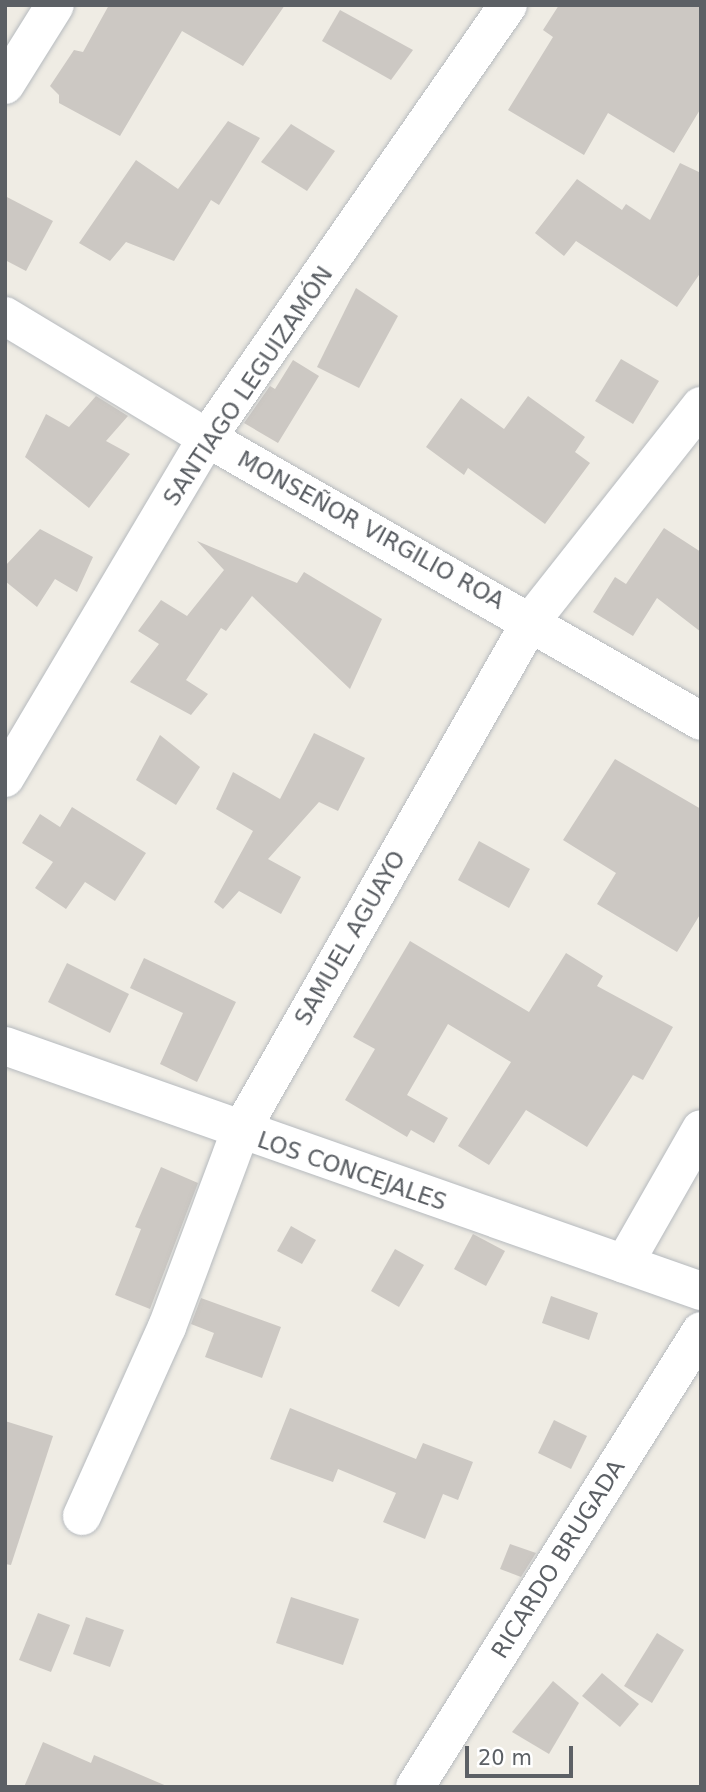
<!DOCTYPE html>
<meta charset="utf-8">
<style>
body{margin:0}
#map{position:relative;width:706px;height:1792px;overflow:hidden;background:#efece4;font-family:"DejaVu Sans",sans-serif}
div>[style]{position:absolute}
.building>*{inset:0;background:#ccc8c3}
.roads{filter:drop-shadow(0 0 2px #b6babe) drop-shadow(0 0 2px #b6babe)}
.minor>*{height:38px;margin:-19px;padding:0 19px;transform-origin:19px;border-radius:19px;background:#fff}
span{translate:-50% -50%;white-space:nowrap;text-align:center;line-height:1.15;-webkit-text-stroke:6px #fff;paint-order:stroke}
.street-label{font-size:23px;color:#5c6065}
.frame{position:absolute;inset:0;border:7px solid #5c6065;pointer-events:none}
.scale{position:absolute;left:465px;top:1746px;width:108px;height:32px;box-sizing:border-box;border:4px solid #5c6065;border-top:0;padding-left:9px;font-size:21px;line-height:24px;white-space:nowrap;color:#5c6065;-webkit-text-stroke:5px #fff;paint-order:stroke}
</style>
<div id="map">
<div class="building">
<div style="clip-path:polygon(109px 5px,285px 5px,243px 66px,182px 31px,120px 136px,59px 103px,59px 95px,50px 86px,74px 50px,83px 52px)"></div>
<div style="clip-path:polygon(559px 5px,701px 5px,701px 108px,674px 153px,608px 113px,584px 155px,508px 110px,553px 37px,543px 30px)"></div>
<div style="clip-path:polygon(340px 10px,413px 50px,391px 80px,322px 41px)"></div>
<div style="clip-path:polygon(228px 121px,260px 138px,219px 205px,211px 200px,174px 261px,126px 242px,110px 261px,79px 243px,136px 160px,178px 189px)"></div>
<div style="clip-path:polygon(291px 124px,335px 151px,307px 191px,261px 162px)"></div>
<div style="clip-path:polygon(680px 163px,701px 173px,701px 272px,677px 307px,576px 241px,564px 256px,535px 233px,577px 179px,622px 210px,626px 204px,650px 220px)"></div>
<div style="clip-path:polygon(5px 196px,53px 221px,26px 271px,5px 260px)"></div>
<div style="clip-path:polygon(356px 288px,398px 316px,359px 388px,317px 367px)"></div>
<div style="clip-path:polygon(621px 359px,659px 381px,633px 424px,595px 401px)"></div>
<div style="clip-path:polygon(293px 360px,319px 376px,278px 443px,244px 423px,270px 386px,275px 389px)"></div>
<div style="clip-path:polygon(96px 396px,128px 416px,106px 441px,130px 454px,89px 508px,25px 457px,46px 414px,69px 427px)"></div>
<div style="clip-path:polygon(528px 396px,585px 437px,575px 452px,590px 463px,545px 524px,468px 468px,464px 475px,426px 447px,461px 398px,504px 429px)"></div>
<div style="clip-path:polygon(664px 528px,701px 552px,701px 632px,657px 598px,633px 636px,593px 612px,615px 577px,626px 584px)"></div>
<div style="clip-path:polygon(40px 529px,93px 557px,77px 592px,55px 579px,37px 607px,5px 581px,5px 566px)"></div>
<div style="clip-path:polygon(197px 541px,297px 583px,304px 572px,382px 619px,350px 689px,252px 596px,226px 631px,221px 628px,186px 680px,208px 694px,191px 715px,130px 682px,159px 644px,138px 631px,161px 600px,187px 616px,224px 570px)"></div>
<div style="clip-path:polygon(314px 733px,365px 758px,338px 811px,319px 802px,268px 859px,301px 877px,281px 914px,239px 891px,223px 909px,214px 902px,253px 831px,216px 809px,233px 772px,280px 799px)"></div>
<div style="clip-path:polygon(160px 735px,200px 767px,176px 805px,136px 780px)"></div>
<div style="clip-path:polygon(615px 759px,701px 809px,701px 913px,677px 952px,597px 904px,616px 873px,563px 840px)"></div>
<div style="clip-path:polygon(72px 807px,146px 853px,115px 901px,85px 882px,66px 909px,35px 888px,53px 862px,22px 843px,40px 814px,60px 827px)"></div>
<div style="clip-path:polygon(479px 841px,530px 869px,509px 908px,458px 880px)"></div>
<div style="clip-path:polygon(410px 941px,529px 1012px,566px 953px,603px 976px,597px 986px,673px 1027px,643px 1080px,633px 1075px,587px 1147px,526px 1110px,489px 1165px,458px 1146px,511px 1062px,448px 1024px,407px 1095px,448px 1118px,434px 1143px,411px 1130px,407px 1137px,345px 1100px,375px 1049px,353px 1037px)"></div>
<div style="clip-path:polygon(144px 958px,236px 1002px,197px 1082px,160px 1064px,183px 1013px,130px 988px)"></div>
<div style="clip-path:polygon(67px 963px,129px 994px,110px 1033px,48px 1002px)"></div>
<div style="clip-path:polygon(161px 1167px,198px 1183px,150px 1309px,115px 1295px,141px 1229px,135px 1227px)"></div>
<div style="clip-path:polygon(291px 1226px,316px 1240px,302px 1264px,277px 1251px)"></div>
<div style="clip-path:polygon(473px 1234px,505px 1251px,486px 1286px,454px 1269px)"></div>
<div style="clip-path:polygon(395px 1249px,424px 1265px,399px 1307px,371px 1291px)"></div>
<div style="clip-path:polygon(551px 1296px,598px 1313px,589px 1340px,542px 1323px)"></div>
<div style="clip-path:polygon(201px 1298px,281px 1327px,262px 1378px,205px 1357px,214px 1333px,191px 1324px)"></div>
<div style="clip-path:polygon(290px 1408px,416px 1459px,423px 1443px,473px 1462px,458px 1500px,443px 1494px,425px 1539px,383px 1522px,396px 1493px,338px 1469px,333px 1482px,270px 1459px)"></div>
<div style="clip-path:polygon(554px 1420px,587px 1436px,571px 1469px,538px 1453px)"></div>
<div style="clip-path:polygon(5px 1421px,53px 1436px,11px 1565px,5px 1564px)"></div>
<div style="clip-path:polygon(510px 1544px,536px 1553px,521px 1577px,500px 1569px)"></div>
<div style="clip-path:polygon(291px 1597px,359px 1619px,343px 1665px,276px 1643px)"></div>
<div style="clip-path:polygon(38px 1613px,70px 1625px,51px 1672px,19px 1660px)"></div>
<div style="clip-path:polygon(86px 1617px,124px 1630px,110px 1667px,73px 1654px)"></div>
<div style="clip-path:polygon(657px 1633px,684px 1650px,652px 1703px,624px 1686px)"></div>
<div style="clip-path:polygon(602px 1673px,639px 1704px,620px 1727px,582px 1696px)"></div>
<div style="clip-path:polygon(553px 1681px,579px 1703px,549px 1754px,512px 1732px)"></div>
<div style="clip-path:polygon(43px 1742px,91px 1763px,94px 1755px,169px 1787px,24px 1787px)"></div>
</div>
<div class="roads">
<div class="minor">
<div style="left:5px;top:85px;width:94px;rotate:-58deg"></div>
<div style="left:5px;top:316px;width:236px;rotate:31.1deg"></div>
<div style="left:207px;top:438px;width:569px;rotate:29.81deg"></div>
<div style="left:5px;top:778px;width:395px;rotate:-59.3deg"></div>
<div style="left:207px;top:438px;width:527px;rotate:-55.19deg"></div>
<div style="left:5px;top:1046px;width:738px;rotate:19.39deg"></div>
<div style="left:624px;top:1264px;width:155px;rotate:-60.3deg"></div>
<div style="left:82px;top:1516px;width:207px;rotate:-65.8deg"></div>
<div style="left:167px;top:1327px;width:208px;rotate:-69.5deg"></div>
<div style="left:240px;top:1132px;width:588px;rotate:-60.34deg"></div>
<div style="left:531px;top:621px;width:274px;rotate:-51.7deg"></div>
<div style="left:415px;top:1787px;width:538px;rotate:-57.9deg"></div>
</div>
</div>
<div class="street-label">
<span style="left:248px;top:386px;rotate:-56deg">SANTIAGO LEGUIZAMÓN</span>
<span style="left:371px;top:530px;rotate:29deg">MONSEÑOR VIRGILIO ROA</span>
<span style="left:350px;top:938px;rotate:-60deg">SAMUEL AGUAYO</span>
<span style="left:352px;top:1171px;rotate:19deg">LOS CONCEJALES</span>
<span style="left:558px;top:1559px;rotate:-58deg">RICARDO BRUGADA</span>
</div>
<div class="frame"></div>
<div class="scale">20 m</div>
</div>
